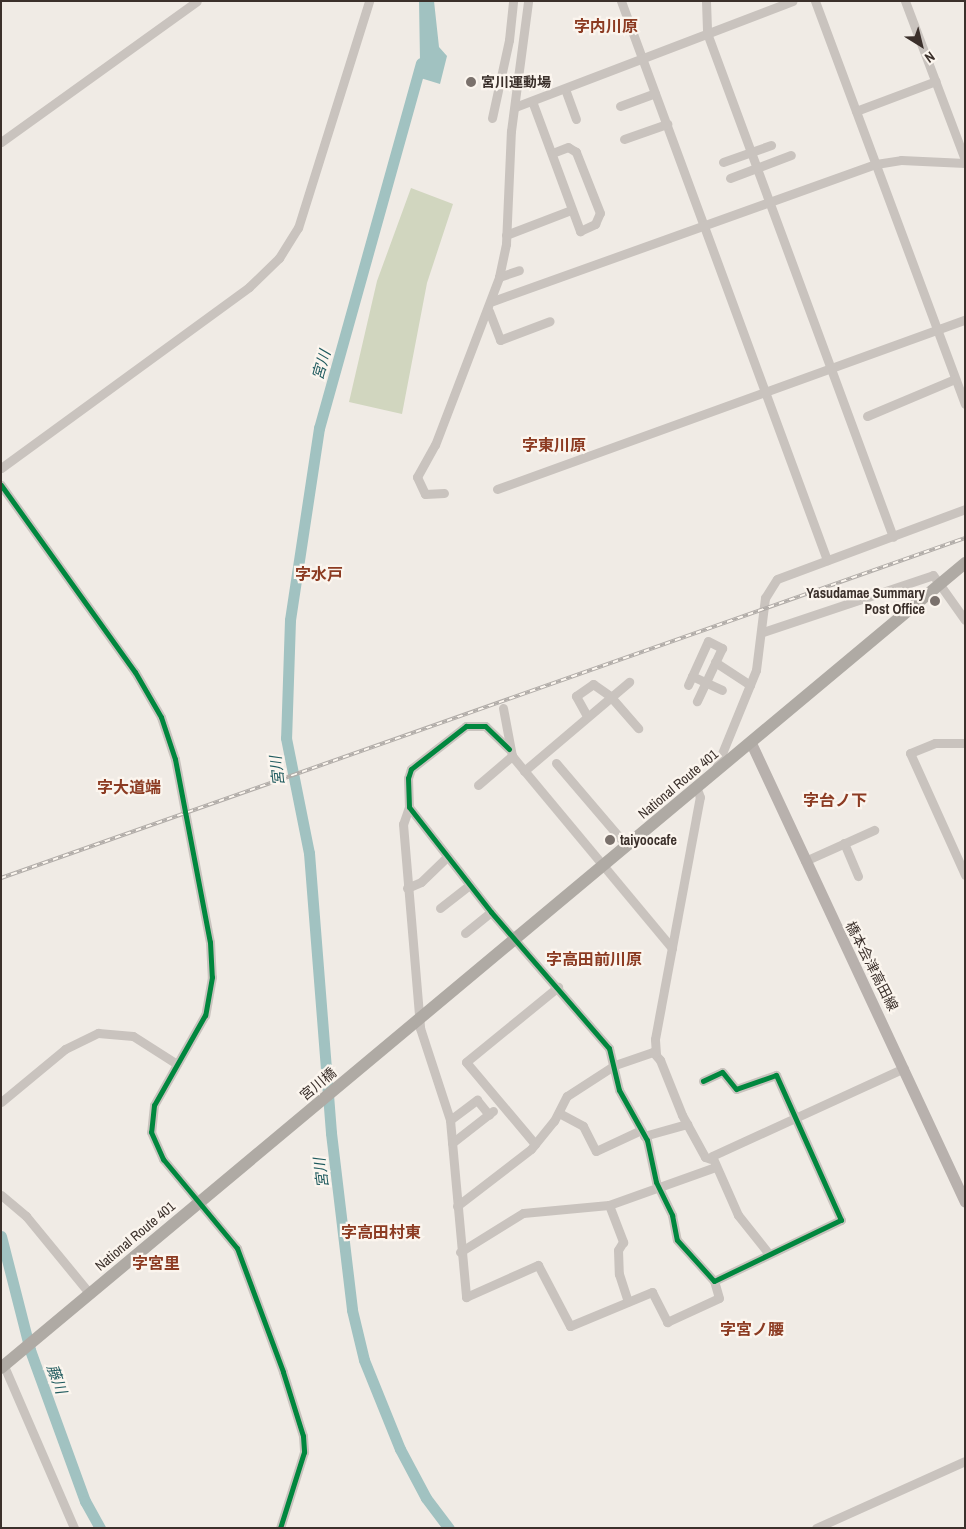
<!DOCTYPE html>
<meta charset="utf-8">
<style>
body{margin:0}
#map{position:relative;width:966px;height:1529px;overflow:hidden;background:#f0ebe5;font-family:"Archivo Narrow","Noto Sans JP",sans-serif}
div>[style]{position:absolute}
.green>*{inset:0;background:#d1d6bf}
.water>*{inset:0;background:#a1c2c1}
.river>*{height:11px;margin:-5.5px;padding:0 5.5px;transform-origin:5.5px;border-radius:5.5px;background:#a1c2c1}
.minor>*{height:9px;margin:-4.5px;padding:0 4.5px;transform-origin:4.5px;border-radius:4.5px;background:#c9c3be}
.major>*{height:11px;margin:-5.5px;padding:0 5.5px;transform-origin:5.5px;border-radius:5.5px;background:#b8b1ad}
.highway>*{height:12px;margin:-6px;padding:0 6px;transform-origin:6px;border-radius:6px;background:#afaaa4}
.rail>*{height:4px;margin-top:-2px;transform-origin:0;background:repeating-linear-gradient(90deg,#fbf5ee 0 5.5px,#b1aca8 0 11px);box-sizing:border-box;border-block:1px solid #b1aca8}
.cycleway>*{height:5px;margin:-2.5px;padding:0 2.5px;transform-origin:2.5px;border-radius:2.5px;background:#00873e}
.dots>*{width:14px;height:14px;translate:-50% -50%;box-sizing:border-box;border:2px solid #fbf5ee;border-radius:50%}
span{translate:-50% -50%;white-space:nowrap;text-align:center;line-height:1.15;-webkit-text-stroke:4.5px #fbf5ee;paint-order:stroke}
.poi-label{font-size:14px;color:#3b302b;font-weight:700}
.left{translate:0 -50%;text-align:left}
.right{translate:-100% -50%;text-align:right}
.street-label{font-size:14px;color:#3b302b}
.water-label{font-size:15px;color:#1f5a5e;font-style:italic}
.quarter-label{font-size:16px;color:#8c3b22;font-weight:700}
.frame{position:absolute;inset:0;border:2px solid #3b302b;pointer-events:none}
.north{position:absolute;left:896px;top:20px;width:50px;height:50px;-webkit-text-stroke:4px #fbf5ee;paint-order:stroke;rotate:144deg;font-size:14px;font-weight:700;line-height:20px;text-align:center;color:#3b302b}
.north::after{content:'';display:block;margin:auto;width:18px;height:22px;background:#3b302b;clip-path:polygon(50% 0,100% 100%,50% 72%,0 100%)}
</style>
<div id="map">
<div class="green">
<div style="clip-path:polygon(411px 188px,453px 204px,427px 283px,402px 414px,349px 402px,377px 281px)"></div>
</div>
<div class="water">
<div style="clip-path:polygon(419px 1px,434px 1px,439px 47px,447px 56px,440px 84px,414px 76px,420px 61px)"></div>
</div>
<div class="river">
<div style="left:421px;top:63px;width:379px;rotate:105.6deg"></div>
<div style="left:319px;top:428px;width:194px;rotate:98.6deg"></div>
<div style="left:290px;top:620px;width:118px;rotate:91.9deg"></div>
<div style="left:286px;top:738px;width:117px;rotate:78.7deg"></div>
<div style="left:309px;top:853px;width:281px;rotate:85.5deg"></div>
<div style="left:331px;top:1133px;width:178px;rotate:83.2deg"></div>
<div style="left:352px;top:1310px;width:51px;rotate:76.5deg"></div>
<div style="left:364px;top:1360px;width:96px;rotate:68deg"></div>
<div style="left:400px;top:1449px;width:55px;rotate:62deg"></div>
<div style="left:426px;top:1498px;width:38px;rotate:53deg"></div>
<div style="left:1px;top:1236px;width:118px;rotate:75.7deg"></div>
<div style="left:30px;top:1350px;width:161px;rotate:70deg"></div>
<div style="left:85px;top:1501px;width:31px;rotate:61deg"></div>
</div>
<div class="minor">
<div style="left:621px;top:1px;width:596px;rotate:69.77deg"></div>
<div style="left:706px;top:1px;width:32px;rotate:88deg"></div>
<div style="left:707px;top:33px;width:537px;rotate:69.74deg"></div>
<div style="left:815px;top:1px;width:430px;rotate:69.6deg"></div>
<div style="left:905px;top:1px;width:170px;rotate:69.3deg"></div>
<div style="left:565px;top:89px;width:32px;rotate:70deg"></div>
<div style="left:532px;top:101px;width:139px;rotate:69.7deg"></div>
<div style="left:580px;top:231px;width:17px;rotate:-25deg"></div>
<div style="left:595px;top:224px;width:12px;rotate:-66deg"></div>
<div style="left:600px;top:213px;width:66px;rotate:-111.5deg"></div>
<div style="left:576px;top:152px;width:9px;rotate:-148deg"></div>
<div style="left:568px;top:147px;width:17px;rotate:159deg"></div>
<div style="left:620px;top:106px;width:37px;rotate:-20deg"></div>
<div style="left:515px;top:107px;width:297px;rotate:-20.9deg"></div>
<div style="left:856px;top:111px;width:85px;rotate:-20.6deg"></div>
<div style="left:492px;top:118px;width:80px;rotate:-77.7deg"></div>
<div style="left:509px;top:40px;width:39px;rotate:-84deg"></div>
<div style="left:624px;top:139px;width:46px;rotate:-19.2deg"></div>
<div style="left:1px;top:142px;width:241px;rotate:-35.7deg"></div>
<div style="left:723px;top:162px;width:51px;rotate:-19.5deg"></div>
<div style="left:730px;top:178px;width:65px;rotate:-20.7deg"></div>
<div style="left:506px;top:235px;width:70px;rotate:-21deg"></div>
<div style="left:499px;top:277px;width:21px;rotate:-19deg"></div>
<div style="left:493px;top:301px;width:407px;rotate:-19.7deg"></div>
<div style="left:876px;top:164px;width:25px;rotate:-9deg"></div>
<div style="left:901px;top:160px;width:64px;rotate:2.7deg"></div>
<div style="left:489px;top:311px;width:31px;rotate:69deg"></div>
<div style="left:500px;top:340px;width:53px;rotate:-20.8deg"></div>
<div style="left:867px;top:416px;width:95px;rotate:-22.8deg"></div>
<div style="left:1px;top:468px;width:307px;rotate:-36.1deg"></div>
<div style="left:249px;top:287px;width:42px;rotate:-44deg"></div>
<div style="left:279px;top:258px;width:36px;rotate:-58deg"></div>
<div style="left:298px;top:228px;width:238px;rotate:-72.6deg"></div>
<div style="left:1px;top:485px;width:230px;rotate:54.4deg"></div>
<div style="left:135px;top:672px;width:52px;rotate:60deg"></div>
<div style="left:161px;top:717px;width:44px;rotate:71.6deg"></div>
<div style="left:175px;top:759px;width:186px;rotate:79.2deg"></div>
<div style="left:210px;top:942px;width:35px;rotate:87deg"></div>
<div style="left:212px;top:977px;width:39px;rotate:100deg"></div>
<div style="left:205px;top:1015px;width:103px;rotate:119.5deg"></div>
<div style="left:154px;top:1105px;width:27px;rotate:96deg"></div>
<div style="left:151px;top:1132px;width:30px;rotate:66deg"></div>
<div style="left:163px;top:1159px;width:116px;rotate:50.3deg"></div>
<div style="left:237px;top:1248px;width:132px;rotate:69.6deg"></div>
<div style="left:283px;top:1372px;width:67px;rotate:72.6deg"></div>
<div style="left:303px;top:1436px;width:16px;rotate:86deg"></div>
<div style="left:304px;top:1452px;width:80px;rotate:107.5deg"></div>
<div style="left:497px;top:489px;width:498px;rotate:-19.9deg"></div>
<div style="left:444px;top:493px;width:19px;rotate:177deg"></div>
<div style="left:425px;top:494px;width:19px;rotate:-115deg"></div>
<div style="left:417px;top:477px;width:37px;rotate:-61deg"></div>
<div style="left:435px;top:445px;width:180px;rotate:-69.1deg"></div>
<div style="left:499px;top:277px;width:34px;rotate:-78deg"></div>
<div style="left:506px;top:244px;width:113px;rotate:-87.5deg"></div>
<div style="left:511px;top:131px;width:131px;rotate:-82.5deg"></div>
<div style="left:763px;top:632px;width:179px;rotate:-18.5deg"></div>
<div style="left:933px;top:575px;width:55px;rotate:54.6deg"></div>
<div style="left:715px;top:662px;width:42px;rotate:33.3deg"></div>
<div style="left:692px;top:676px;width:33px;rotate:25deg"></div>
<div style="left:688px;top:685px;width:48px;rotate:-65.6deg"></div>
<div style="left:708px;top:641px;width:16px;rotate:27deg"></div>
<div style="left:722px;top:648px;width:59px;rotate:115.3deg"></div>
<div style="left:503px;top:708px;width:49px;rotate:79.4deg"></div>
<div style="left:512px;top:756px;width:250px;rotate:50.2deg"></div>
<div style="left:587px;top:716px;width:23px;rotate:-119deg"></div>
<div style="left:576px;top:696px;width:21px;rotate:-35deg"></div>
<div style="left:593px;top:684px;width:21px;rotate:35deg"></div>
<div style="left:610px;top:696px;width:43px;rotate:48.8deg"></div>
<div style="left:965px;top:743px;width:30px;rotate:180deg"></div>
<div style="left:935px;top:743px;width:27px;rotate:158deg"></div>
<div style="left:910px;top:753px;width:134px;rotate:65.7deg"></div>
<div style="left:509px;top:749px;width:33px;rotate:-136deg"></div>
<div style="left:485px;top:726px;width:19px;rotate:180deg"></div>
<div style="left:466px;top:726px;width:70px;rotate:142deg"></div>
<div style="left:411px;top:769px;width:9px;rotate:108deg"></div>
<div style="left:408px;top:778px;width:29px;rotate:88deg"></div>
<div style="left:409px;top:807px;width:133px;rotate:52deg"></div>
<div style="left:491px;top:912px;width:180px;rotate:49.1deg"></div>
<div style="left:609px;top:1048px;width:43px;rotate:76.6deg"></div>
<div style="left:619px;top:1090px;width:57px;rotate:60.8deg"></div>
<div style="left:647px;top:1140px;width:43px;rotate:77.9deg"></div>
<div style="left:656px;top:1182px;width:37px;rotate:64deg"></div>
<div style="left:672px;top:1215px;width:25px;rotate:79deg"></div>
<div style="left:677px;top:1240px;width:55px;rotate:47.9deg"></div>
<div style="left:714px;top:1281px;width:141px;rotate:-25.7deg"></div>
<div style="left:841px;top:1220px;width:159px;rotate:-114.1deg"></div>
<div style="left:776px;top:1075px;width:42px;rotate:160.7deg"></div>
<div style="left:736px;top:1089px;width:22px;rotate:-129deg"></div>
<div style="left:722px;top:1072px;width:21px;rotate:155deg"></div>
<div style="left:556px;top:763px;width:109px;rotate:49.5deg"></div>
<div style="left:524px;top:771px;width:138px;rotate:-40.3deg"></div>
<div style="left:714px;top:773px;width:111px;rotate:-67.8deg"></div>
<div style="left:756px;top:670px;width:73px;rotate:-82.9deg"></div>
<div style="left:765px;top:598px;width:22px;rotate:-58deg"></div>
<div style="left:777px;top:579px;width:201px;rotate:-20.4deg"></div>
<div style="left:478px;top:785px;width:45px;rotate:-40.5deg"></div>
<div style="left:409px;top:807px;width:18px;rotate:109deg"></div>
<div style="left:403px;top:824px;width:205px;rotate:85.2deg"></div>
<div style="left:420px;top:1028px;width:97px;rotate:71.9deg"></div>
<div style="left:450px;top:1120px;width:178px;rotate:84.8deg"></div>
<div style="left:466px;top:1297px;width:79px;rotate:-24deg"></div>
<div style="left:538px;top:1265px;width:69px;rotate:62.3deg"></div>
<div style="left:570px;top:1326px;width:89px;rotate:-22.5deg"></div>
<div style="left:652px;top:1292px;width:34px;rotate:63deg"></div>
<div style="left:667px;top:1322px;width:57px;rotate:-24.8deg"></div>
<div style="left:719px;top:1298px;width:18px;rotate:-106deg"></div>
<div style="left:844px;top:843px;width:36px;rotate:67deg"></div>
<div style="left:805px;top:861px;width:76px;rotate:-24.2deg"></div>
<div style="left:407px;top:888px;width:15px;rotate:-23deg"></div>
<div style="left:421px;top:882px;width:36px;rotate:-44deg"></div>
<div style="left:440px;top:908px;width:37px;rotate:-38deg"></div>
<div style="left:465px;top:933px;width:33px;rotate:-39deg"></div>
<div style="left:656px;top:1054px;width:15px;rotate:-94deg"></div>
<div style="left:655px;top:1039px;width:246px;rotate:-79.5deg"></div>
<div style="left:700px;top:797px;width:9px;rotate:-111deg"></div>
<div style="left:1px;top:1102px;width:83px;rotate:-39.6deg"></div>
<div style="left:65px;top:1049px;width:37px;rotate:-26deg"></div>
<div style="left:98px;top:1033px;width:35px;rotate:5deg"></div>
<div style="left:133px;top:1036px;width:52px;rotate:32.5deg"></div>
<div style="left:559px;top:1113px;width:27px;rotate:28deg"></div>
<div style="left:583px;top:1126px;width:28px;rotate:63deg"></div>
<div style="left:596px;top:1151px;width:50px;rotate:-25deg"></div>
<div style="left:450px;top:1120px;width:34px;rotate:-37deg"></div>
<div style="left:477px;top:1100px;width:19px;rotate:51deg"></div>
<div style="left:644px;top:1136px;width:45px;rotate:-15.6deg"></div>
<div style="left:452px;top:1143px;width:52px;rotate:-38deg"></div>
<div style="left:535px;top:1144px;width:107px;rotate:-130.1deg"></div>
<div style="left:466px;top:1062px;width:119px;rotate:-39.2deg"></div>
<div style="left:1px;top:1195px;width:33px;rotate:40deg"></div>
<div style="left:26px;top:1216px;width:101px;rotate:50.6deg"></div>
<div style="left:609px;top:1205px;width:40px;rotate:69deg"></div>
<div style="left:623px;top:1242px;width:9px;rotate:122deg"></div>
<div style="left:618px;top:1250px;width:24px;rotate:88deg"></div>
<div style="left:619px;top:1274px;width:29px;rotate:72deg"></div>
<div style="left:457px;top:1206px;width:93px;rotate:-37.6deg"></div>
<div style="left:531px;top:1149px;width:36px;rotate:-51deg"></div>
<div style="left:554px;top:1121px;width:28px;rotate:-63deg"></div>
<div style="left:567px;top:1096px;width:57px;rotate:-32.9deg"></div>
<div style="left:615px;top:1065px;width:40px;rotate:-18.9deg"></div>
<div style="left:653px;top:1052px;width:11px;rotate:49deg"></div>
<div style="left:660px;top:1060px;width:59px;rotate:68.2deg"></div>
<div style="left:682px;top:1115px;width:48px;rotate:61.3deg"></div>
<div style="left:705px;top:1157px;width:6px;rotate:18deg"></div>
<div style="left:460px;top:1252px;width:74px;rotate:-31.8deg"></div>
<div style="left:523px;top:1213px;width:86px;rotate:-5.3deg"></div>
<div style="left:609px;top:1205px;width:113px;rotate:-19.7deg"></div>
<div style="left:769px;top:1254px;width:50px;rotate:-128.5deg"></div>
<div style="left:738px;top:1215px;width:64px;rotate:-113.8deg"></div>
<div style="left:712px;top:1156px;width:211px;rotate:-24.6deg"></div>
<div style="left:4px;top:1366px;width:176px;rotate:66.6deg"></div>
<div style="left:816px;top:1528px;width:163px;rotate:-24.2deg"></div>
</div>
<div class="major">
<div style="left:751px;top:743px;width:506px;rotate:65deg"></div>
</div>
<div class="highway">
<div style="left:1px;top:1368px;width:1256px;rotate:-39.86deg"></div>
</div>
<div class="rail">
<div style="left:1px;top:878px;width:1022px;rotate:-19.43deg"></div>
</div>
<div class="cycleway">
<div style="left:1px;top:485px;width:230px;rotate:54.4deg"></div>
<div style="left:135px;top:672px;width:52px;rotate:60deg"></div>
<div style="left:161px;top:717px;width:44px;rotate:71.6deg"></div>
<div style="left:175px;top:759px;width:186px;rotate:79.2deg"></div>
<div style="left:210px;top:942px;width:35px;rotate:87deg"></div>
<div style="left:212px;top:977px;width:39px;rotate:100deg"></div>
<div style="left:205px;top:1015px;width:103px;rotate:119.5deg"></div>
<div style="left:154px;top:1105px;width:27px;rotate:96deg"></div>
<div style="left:151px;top:1132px;width:30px;rotate:66deg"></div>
<div style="left:163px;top:1159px;width:116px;rotate:50.3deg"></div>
<div style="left:237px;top:1248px;width:132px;rotate:69.6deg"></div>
<div style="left:283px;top:1372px;width:67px;rotate:72.6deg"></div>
<div style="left:303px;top:1436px;width:16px;rotate:86deg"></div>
<div style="left:304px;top:1452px;width:80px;rotate:107.5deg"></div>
<div style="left:509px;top:749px;width:33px;rotate:-136deg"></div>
<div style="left:485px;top:726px;width:19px;rotate:180deg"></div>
<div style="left:466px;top:726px;width:70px;rotate:142deg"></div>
<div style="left:411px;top:769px;width:9px;rotate:108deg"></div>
<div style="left:408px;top:778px;width:29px;rotate:88deg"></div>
<div style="left:409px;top:807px;width:133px;rotate:52deg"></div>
<div style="left:491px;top:912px;width:180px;rotate:49.1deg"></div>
<div style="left:609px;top:1048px;width:43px;rotate:76.6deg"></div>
<div style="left:619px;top:1090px;width:57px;rotate:60.8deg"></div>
<div style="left:647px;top:1140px;width:43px;rotate:77.9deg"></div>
<div style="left:656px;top:1182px;width:37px;rotate:64deg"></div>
<div style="left:672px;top:1215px;width:25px;rotate:79deg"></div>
<div style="left:677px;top:1240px;width:55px;rotate:47.9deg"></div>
<div style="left:714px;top:1281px;width:141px;rotate:-25.7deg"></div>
<div style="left:841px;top:1220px;width:159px;rotate:-114.1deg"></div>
<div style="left:776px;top:1075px;width:42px;rotate:160.7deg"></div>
<div style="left:736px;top:1089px;width:22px;rotate:-129deg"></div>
<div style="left:722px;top:1072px;width:21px;rotate:155deg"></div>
</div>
<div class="dots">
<div style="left:471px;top:82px;background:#7a716c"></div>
<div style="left:935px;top:601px;background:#7a716c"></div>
<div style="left:610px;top:840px;background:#7a716c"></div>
</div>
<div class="poi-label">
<span class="left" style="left:481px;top:82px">宮川運動場</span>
<span class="right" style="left:925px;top:601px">Yasudamae Summary<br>Post Office</span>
<span class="left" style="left:620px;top:840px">taiyoocafe</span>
</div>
<div class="street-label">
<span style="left:678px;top:784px;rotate:-40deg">National Route 401</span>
<span style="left:872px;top:966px;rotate:63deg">橋本会津高田線</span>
<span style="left:318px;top:1084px;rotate:-40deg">宮川橋</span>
<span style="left:135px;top:1236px;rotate:-40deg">National Route 401</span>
</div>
<div class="water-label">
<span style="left:321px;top:365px;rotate:-74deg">宮川</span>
<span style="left:277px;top:771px;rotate:-96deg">宮川</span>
<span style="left:321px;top:1173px;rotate:-97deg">宮川</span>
<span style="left:57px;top:1379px;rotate:70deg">藤川</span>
</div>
<div class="quarter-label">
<span style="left:606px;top:26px">字内川原</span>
<span style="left:554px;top:445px">字東川原</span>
<span style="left:319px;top:574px">字水戸</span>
<span style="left:129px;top:787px">字大道端</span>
<span style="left:835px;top:800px">字台ノ下</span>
<span style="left:594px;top:959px">字高田前川原</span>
<span style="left:381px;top:1232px">字高田村東</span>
<span style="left:156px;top:1263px">字宮里</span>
<span style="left:752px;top:1329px">字宮ノ腰</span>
</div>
<div class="frame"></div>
<div class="north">N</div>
</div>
